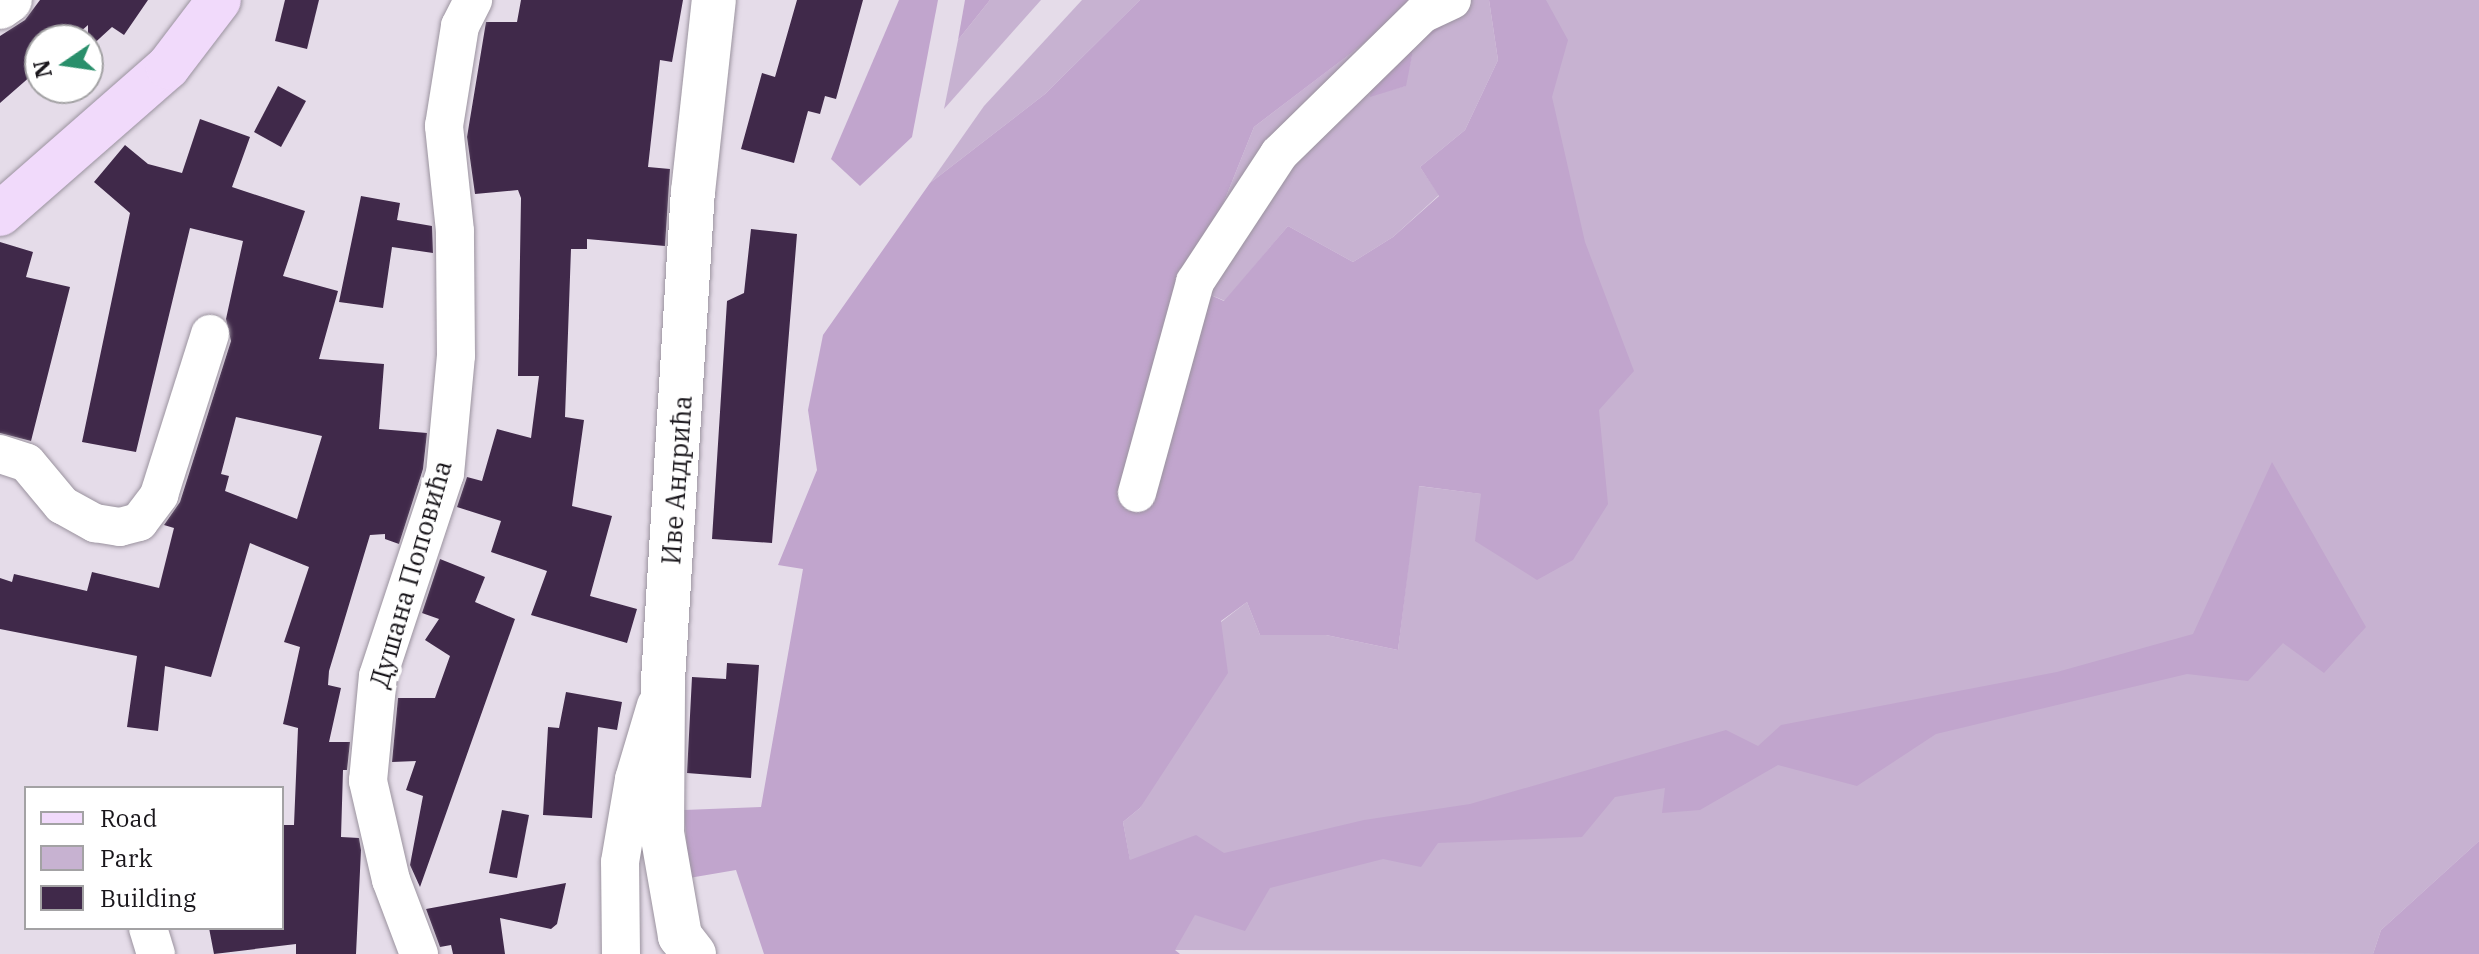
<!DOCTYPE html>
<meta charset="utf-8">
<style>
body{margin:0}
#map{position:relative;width:2479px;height:954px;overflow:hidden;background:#e5dce9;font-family:"IBM Plex Serif",serif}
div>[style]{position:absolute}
.green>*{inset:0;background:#c7b2d1}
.forest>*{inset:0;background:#c1a5cd}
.building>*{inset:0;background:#40294a}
.roads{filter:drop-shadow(0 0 2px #9b939f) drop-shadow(0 0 2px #9b939f)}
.minor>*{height:38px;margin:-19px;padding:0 19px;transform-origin:19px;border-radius:19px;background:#fff}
.tertiary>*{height:44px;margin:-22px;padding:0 22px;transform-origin:22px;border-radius:22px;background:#fff}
.primary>*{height:44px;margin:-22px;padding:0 22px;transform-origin:22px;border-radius:22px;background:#f1dafb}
span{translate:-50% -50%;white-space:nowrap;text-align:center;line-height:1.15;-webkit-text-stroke:8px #fff;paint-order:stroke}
.street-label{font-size:26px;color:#19161b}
.legend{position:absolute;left:24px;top:786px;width:260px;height:144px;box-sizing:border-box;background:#fff;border:2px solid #a3a2a4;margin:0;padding:10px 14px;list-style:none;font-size:24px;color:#19161b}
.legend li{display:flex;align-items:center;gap:16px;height:40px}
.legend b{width:40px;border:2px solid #a3a2a4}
.north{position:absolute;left:24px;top:24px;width:80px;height:80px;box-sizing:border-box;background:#fff;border:2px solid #a3a2a4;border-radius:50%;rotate:257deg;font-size:22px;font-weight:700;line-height:32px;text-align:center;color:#19161b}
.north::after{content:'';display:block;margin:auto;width:28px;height:36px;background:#298f6b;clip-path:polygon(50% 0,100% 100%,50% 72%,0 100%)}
</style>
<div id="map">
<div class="green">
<div style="clip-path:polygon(990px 0,1041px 0,944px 109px,958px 40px)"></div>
<div style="clip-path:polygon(1082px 0,1140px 0,1045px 94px,930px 183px,984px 106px)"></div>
<div style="clip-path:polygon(1442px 0,1489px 0,1498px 60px,1465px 130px,1420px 167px,1439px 195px,1393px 237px,1353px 262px,1288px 226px,1225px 301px,1190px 286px,1254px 127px,1372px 37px,1370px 96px,1405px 86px,1414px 46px)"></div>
<div style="clip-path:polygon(1504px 0,2479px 0,2479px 841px,2381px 930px,2373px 954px,1175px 950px,1130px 861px,1123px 822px,1140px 808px,1221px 622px,1247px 602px,1260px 635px,1326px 635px,1398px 650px,1418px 486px,1482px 494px,1537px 579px)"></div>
</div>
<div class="forest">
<div style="clip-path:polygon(899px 0,938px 0,912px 137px,860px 186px,831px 159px)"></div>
<div style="clip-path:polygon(965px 0,990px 0,958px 40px)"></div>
<div style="clip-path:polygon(1140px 0,1442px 0,1443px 27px,1414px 46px,1406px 86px,1370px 97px,1371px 38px,1254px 127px,1190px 286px,1224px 301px,1288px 226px,1353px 262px,1393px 237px,1439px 196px,1420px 167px,1465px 130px,1498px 60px,1489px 0,1546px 0,1568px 40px,1552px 97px,1585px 242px,1634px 371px,1599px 410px,1608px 504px,1573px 560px,1537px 580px,1475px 541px,1481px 494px,1419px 486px,1398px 650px,1326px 635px,1260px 635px,1247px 602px,1221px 621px,1228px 673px,1140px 808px,1123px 822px,1130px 860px,1196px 835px,1224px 853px,1364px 820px,1470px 804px,1726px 730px,1758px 746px,1781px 725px,2057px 672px,2193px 634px,2272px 462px,2366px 627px,2324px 673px,2283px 643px,2248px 681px,2187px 674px,1936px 734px,1857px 786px,1778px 765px,1700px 810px,1662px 813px,1665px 788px,1615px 797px,1582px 837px,1438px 843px,1421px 867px,1383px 859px,1270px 888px,1245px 931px,1195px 915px,1175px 950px,1180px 954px,764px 954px,736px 870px,689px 878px,684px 810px,761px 807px,803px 569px,778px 565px,817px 470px,808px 410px,823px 335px,930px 183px,1045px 94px)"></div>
<div style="clip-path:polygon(2479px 841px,2479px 954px,2373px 954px,2381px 930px)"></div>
</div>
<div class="building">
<div style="clip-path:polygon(40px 0,148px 0,124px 35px,112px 27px,88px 49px,88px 25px,71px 40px,40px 40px,40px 68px,0 103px,0 36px,25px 20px)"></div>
<div style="clip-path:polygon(285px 0,319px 0,307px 49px,275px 41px)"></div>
<div style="clip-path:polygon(521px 0,683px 0,672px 62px,660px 60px,648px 167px,670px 169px,665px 246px,587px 239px,587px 249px,571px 249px,565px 417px,584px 420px,572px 506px,612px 516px,590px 596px,637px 609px,627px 643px,531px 615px,547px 571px,491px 552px,501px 521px,457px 507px,467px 477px,482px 481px,497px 429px,531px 438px,539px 376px,518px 376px,521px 198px,518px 190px,475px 194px,467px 137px,486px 22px,517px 22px)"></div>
<div style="clip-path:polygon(797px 0,863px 0,836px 99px,825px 96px,820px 114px,808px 111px,794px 163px,741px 149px,762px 73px,775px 77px)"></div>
<div style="clip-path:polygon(278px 86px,306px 101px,281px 147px,254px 132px)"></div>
<div style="clip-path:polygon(evenodd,200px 119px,250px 137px,232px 187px,305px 211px,283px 276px,338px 291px,319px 359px,384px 364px,379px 429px,427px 433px,423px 469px,399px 544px,385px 539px,385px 534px,370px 535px,329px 671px,328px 685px,341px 688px,329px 742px,350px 742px,347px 770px,343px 770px,341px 837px,359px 838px,361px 850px,356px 954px,296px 954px,296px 944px,214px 954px,209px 928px,282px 928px,282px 825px,294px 825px,298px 728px,283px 724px,300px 647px,284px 642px,309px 567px,250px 543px,211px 677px,165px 666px,158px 731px,127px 727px,137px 656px,0 629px,0 578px,12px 582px,14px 574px,87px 591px,92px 572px,159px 588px,174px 528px,164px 525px,180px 502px,231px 341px,226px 319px,243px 241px,190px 228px,136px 452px,82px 442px,130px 213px,94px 182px,125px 145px,148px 164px,182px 173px,200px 119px,236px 417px,322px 436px,297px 519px,225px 491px,229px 476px,221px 474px,236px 417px)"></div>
<div style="clip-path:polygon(361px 196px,400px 203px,397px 220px,432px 226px,433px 253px,392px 247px,383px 308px,339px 302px)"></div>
<div style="clip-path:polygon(751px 229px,797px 234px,772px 543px,712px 539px,727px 301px,744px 293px)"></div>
<div style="clip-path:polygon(0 242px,33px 252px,26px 277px,70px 287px,31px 441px,0 433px)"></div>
<div style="clip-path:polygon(440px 559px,485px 577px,475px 602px,515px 619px,420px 887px,410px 865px,423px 796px,406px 790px,416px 761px,392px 762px,398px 698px,435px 698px,450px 656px,425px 640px,439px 619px,422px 613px)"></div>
<div style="clip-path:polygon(727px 663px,759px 665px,751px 778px,687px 773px,692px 677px,726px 679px)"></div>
<div style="clip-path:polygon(566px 692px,622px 702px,617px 730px,598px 727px,592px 818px,543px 815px,548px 727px,559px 728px)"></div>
<div style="clip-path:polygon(502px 810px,529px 815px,517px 878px,489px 873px)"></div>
<div style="clip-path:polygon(566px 883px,557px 924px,551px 929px,500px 918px,505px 954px,453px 954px,451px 945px,440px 947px,426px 909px)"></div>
</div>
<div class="roads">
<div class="minor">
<div style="left:0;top:454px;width:28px;rotate:18deg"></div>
<div style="left:27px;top:463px;width:55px;rotate:50.2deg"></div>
<div style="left:62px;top:505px;width:38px;rotate:29deg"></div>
<div style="left:95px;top:523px;width:25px;rotate:9deg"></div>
<div style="left:120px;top:527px;width:20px;rotate:-15deg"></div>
<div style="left:139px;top:522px;width:34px;rotate:-53deg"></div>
<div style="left:159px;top:495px;width:169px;rotate:-72.4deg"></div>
<div style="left:1137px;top:493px;width:219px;rotate:-74.6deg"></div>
<div style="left:1195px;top:282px;width:153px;rotate:-56.7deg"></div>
<div style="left:1279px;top:154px;width:200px;rotate:-44.4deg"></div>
<div style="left:1422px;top:14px;width:33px;rotate:-25deg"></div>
<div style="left:148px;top:928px;width:27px;rotate:73deg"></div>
<div style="left:419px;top:954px;width:79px;rotate:-110.7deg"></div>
<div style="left:391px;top:880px;width:102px;rotate:-103.1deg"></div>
<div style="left:368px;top:781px;width:105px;rotate:-84.6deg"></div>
<div style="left:378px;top:676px;width:213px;rotate:-71.7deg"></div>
<div style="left:445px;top:474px;width:119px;rotate:-84.7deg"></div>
<div style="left:456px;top:356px;width:125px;rotate:-90.5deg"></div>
<div style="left:455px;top:231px;width:106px;rotate:-96deg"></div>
<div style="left:444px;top:126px;width:101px;rotate:-80.9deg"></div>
<div style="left:460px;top:26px;width:29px;rotate:-63deg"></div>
<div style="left:621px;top:954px;width:92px;rotate:-90.6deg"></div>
<div style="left:620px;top:862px;width:84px;rotate:-80.4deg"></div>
<div style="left:634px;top:779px;width:77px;rotate:-73.4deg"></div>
</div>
<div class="tertiary">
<div style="left:0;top:7px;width:12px;rotate:-35deg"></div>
<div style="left:694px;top:954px;width:23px;rotate:-128deg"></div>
<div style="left:680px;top:936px;width:105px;rotate:-99.9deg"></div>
<div style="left:662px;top:833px;width:153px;rotate:-89.6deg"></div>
<div style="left:663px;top:680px;width:489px;rotate:-86.5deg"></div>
<div style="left:693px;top:192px;width:193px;rotate:-83.8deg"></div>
</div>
<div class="primary">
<div style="left:0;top:214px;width:223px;rotate:-41.2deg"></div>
<div style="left:168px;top:67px;width:84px;rotate:-52.7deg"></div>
</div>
</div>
<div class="street-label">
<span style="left:677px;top:480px;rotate:-86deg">Иве Андрића</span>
<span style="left:411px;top:574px;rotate:-74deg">Душана Поповића</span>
</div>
<ul class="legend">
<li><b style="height:10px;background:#f1dafb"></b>Road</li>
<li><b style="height:22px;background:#c7b2d1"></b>Park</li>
<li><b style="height:22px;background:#40294a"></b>Building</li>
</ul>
<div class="north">N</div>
</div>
